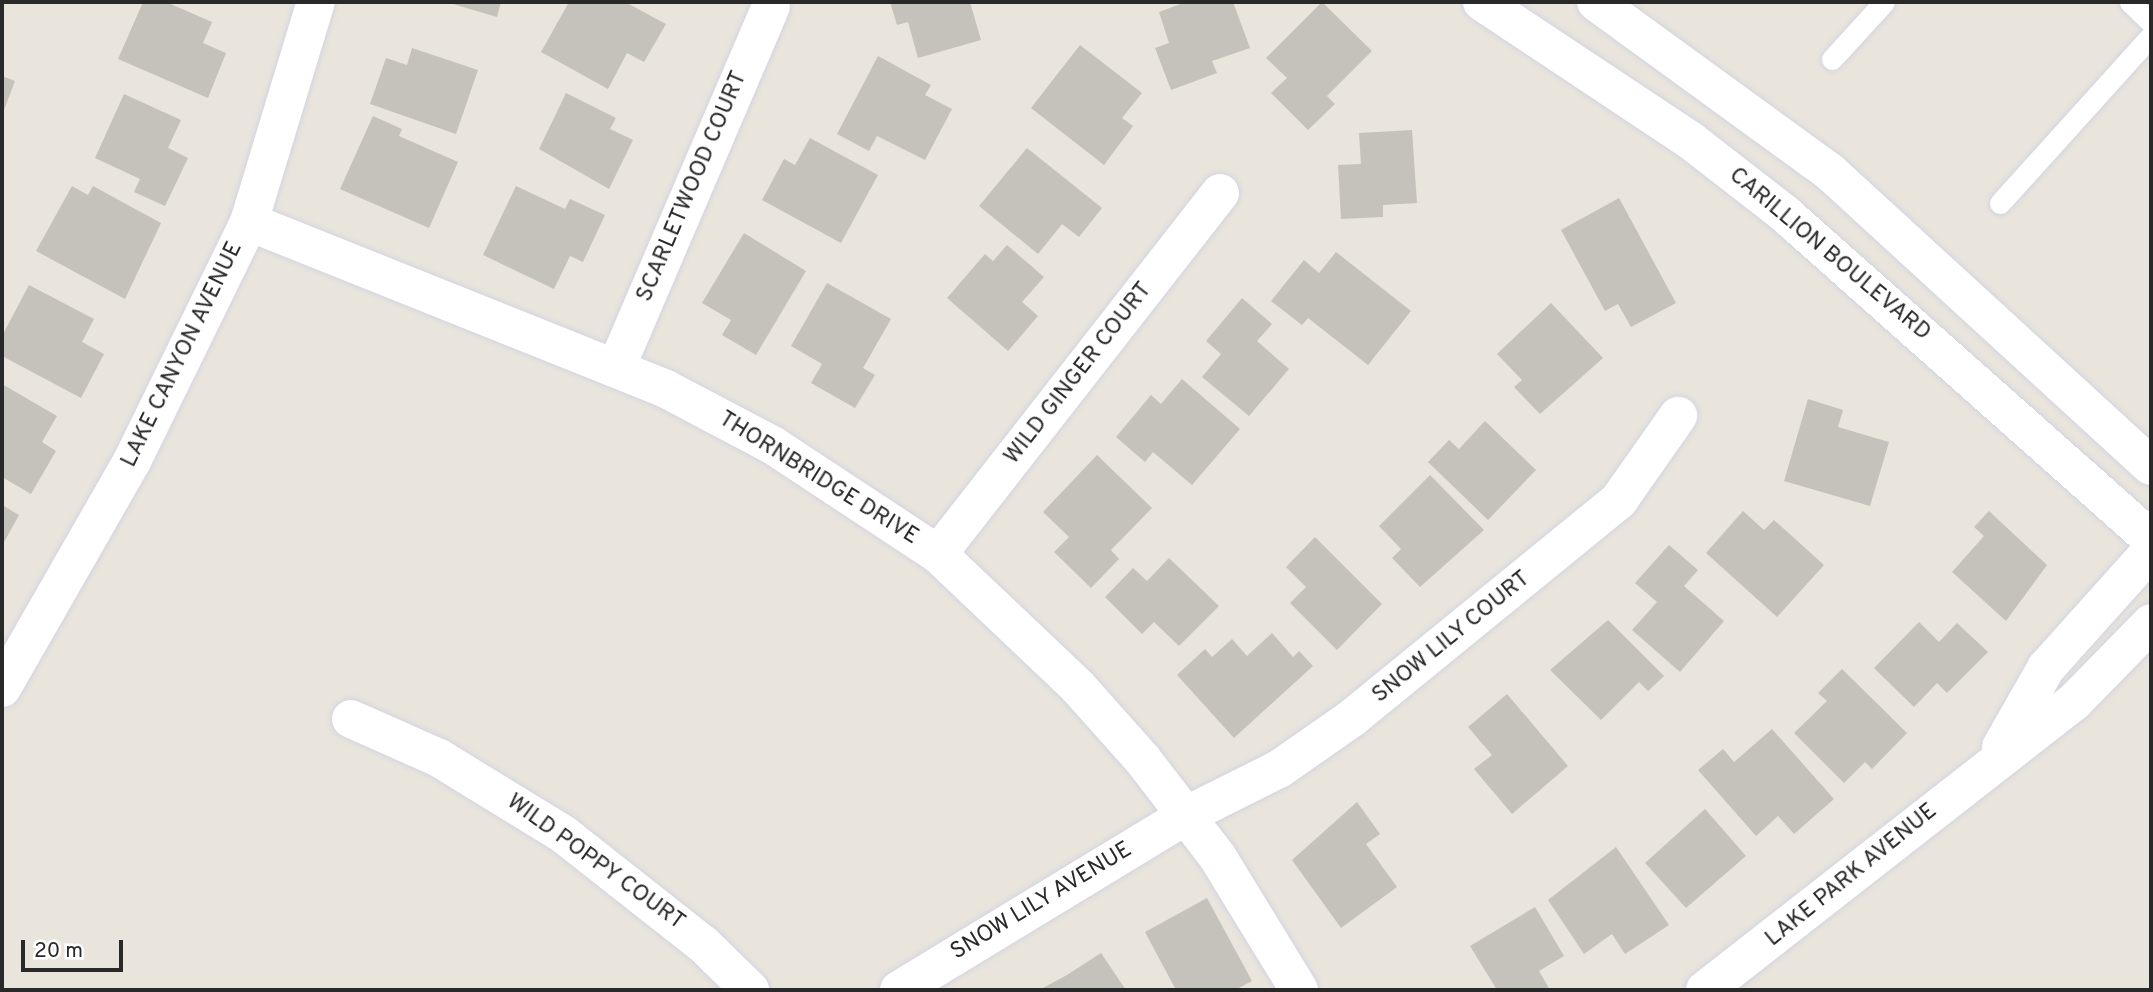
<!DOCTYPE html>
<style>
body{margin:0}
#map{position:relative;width:2153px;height:992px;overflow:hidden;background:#e9e4dc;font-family:Overpass,sans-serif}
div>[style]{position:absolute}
.building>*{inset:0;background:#c5c2bb}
.roads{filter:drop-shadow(0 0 2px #d2d4e0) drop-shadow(0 0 2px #d2d4e0)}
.lane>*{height:21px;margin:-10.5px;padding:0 10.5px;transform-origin:10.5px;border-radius:10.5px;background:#fff}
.street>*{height:38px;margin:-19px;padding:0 19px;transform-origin:19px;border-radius:19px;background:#fff}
span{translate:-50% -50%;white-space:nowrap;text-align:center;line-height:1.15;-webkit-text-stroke:5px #fff;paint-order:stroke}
.street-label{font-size:23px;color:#292929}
.frame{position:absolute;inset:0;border:4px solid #292929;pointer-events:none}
.scale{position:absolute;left:21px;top:940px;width:102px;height:32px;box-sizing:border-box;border:4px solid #292929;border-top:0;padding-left:9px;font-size:21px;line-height:24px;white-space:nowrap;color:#292929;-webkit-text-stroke:5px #fff;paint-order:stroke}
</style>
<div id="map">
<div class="building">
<div style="clip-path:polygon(143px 2px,166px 2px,212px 22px,203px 43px,226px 53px,208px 98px,118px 59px)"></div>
<div style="clip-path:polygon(446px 2px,501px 2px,497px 17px)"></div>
<div style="clip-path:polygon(569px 2px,625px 2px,666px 24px,644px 62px,627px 53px,608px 89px,541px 52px)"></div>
<div style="clip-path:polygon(890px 2px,970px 2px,981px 40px,918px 58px,908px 22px,897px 25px)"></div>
<div style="clip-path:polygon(1186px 2px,1233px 2px,1250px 48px,1212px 61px,1217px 73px,1171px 90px,1155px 48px,1169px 43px,1159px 12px)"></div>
<div style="clip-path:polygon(1322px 2px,1372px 51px,1327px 96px,1335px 104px,1308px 130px,1271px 93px,1287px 78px,1266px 58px)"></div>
<div style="clip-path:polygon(1080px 45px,1142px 93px,1122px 118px,1133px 126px,1104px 165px,1031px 108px)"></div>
<div style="clip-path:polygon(412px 48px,478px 70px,456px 134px,370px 104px,386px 58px,407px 65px)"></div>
<div style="clip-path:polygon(878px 56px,931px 85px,925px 95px,952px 109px,925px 160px,877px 136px,869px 151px,837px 134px)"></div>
<div style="clip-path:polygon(2px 76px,15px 81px,2px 115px)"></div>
<div style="clip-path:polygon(566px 93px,616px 118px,610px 129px,633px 140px,609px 189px,539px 149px)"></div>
<div style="clip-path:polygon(124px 94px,181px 120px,168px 148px,188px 158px,165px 206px,134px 192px,140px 179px,95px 158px)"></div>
<div style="clip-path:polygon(373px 116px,402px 129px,399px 136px,458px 162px,429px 228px,340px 189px)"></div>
<div style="clip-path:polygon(1412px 130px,1417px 203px,1383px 205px,1383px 217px,1341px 219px,1338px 165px,1361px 164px,1359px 133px)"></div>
<div style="clip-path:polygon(810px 138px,878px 175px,841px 243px,762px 200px,784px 159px,795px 165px)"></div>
<div style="clip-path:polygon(1027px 148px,1102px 208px,1079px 237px,1062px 224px,1038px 254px,979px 206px)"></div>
<div style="clip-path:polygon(72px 186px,88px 195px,93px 186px,161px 223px,125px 299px,36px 251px)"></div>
<div style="clip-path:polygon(516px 186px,565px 209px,570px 199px,605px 215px,583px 262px,570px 256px,554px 289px,483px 255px)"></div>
<div style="clip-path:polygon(1619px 198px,1676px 303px,1631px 327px,1618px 304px,1605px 311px,1561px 230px)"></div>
<div style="clip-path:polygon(744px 233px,806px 271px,756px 355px,722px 335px,731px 320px,702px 303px)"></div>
<div style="clip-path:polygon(1007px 245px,1044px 277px,1022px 302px,1038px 316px,1008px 351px,947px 298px,985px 254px,993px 261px)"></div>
<div style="clip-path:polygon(1336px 252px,1411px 311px,1368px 365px,1308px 318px,1302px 325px,1271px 301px,1304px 260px,1319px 273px)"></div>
<div style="clip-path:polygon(827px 283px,891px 319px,863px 368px,875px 375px,855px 408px,811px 383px,822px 364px,791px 346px)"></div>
<div style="clip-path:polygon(29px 285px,94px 319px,82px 342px,104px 354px,81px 398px,2px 356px,2px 336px)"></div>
<div style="clip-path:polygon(1242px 298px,1272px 324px,1257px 341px,1289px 369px,1249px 416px,1202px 377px,1221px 354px,1206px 341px)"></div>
<div style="clip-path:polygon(1551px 303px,1603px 358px,1540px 414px,1514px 387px,1522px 380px,1497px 354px)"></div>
<div style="clip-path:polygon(1182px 379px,1240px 429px,1192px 485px,1153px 452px,1145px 462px,1116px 437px,1151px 395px,1161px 404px)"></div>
<div style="clip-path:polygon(2px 384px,57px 416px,42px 442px,56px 451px,31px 494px,2px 477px)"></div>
<div style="clip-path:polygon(1808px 399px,1843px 410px,1838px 427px,1889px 442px,1870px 506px,1784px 481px)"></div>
<div style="clip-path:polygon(1485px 421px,1536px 470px,1488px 520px,1428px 462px,1449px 440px,1459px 449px)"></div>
<div style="clip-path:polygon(1097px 455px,1152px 508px,1111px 550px,1119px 559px,1091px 588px,1054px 552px,1069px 537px,1043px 512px)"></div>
<div style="clip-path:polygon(1430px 475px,1484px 530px,1420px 587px,1392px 558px,1401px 549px,1379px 526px)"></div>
<div style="clip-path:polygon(2px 505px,19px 515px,2px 546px)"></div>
<div style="clip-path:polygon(1743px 511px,1764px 530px,1774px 520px,1824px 565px,1777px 617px,1706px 553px)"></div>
<div style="clip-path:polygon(1989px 511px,2047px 565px,2006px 621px,1952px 572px,1984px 536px,1974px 527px)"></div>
<div style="clip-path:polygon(1315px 537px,1382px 604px,1337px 650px,1290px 603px,1306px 587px,1286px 567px)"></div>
<div style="clip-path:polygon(1669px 545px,1698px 570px,1684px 586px,1724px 621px,1680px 672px,1632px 630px,1657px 602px,1635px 583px)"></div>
<div style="clip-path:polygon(1169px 558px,1219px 606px,1179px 646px,1154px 622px,1142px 634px,1105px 597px,1133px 568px,1147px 581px)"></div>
<div style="clip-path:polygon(1608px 620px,1664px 676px,1648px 691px,1639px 682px,1601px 720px,1550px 670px)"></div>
<div style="clip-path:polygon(1919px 622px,1939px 642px,1957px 623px,1988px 652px,1947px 693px,1937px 683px,1914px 707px,1874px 668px)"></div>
<div style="clip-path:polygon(1272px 633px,1293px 657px,1299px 651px,1313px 666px,1234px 738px,1177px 675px,1205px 649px,1212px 657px,1232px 639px,1247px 656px)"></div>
<div style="clip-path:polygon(1842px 669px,1907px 733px,1872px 769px,1865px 762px,1844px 783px,1794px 733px,1827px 701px,1818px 693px)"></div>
<div style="clip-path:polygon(1507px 694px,1568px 766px,1512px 814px,1474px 769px,1492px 755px,1468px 727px)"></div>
<div style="clip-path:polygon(1772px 729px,1834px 799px,1794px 834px,1778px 816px,1756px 836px,1698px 770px,1723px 749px,1734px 762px)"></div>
<div style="clip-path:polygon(1357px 802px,1380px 834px,1366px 844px,1397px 887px,1341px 928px,1292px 860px)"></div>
<div style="clip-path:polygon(1705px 809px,1746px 856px,1686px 908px,1645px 863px)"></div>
<div style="clip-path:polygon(1616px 847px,1669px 925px,1625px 954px,1612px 934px,1584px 954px,1548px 900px)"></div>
<div style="clip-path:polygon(1207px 898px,1252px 981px,1235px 990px,1176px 990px,1145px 932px)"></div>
<div style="clip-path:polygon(1535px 907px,1564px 956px,1539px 971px,1550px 990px,1497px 990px,1470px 946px)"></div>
<div style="clip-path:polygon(1101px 953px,1126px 990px,1039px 990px,1067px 975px)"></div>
</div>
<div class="roads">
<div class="lane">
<div style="left:2130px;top:2px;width:29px;rotate:44deg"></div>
<div style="left:1832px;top:59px;width:77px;rotate:-47.6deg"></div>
<div style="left:2000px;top:203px;width:225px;rotate:-47.9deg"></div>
</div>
<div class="street">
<div style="left:1482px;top:2px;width:251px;rotate:33.6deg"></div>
<div style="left:1691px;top:141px;width:119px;rotate:37.8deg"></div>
<div style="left:1785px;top:214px;width:489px;rotate:41.6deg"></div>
<div style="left:1596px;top:2px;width:289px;rotate:36deg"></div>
<div style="left:1830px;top:172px;width:435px;rotate:42.5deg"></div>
<div style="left:249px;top:222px;width:449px;rotate:21.8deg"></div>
<div style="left:666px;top:389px;width:122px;rotate:27.8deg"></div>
<div style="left:774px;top:446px;width:196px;rotate:33.4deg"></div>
<div style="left:938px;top:554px;width:193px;rotate:43.5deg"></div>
<div style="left:1078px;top:687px;width:98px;rotate:48.3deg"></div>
<div style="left:1143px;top:760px;width:121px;rotate:52.4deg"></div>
<div style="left:1217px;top:856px;width:157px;rotate:58.5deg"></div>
<div style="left:616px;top:368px;width:393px;rotate:-66.8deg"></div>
<div style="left:938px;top:554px;width:458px;rotate:-52deg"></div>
<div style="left:2px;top:688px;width:262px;rotate:-60.2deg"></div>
<div style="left:132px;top:461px;width:266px;rotate:-63.9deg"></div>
<div style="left:249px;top:222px;width:230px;rotate:-73.1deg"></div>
<div style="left:351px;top:719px;width:96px;rotate:23.9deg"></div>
<div style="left:439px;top:758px;width:145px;rotate:31.5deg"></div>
<div style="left:563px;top:834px;width:178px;rotate:38.2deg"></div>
<div style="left:703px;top:944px;width:66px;rotate:44.4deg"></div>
<div style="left:2001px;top:747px;width:91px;rotate:-60.3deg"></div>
<div style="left:2046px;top:668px;width:157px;rotate:-48.1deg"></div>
<div style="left:899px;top:990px;width:337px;rotate:-31.3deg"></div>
<div style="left:1187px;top:815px;width:103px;rotate:-26.6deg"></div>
<div style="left:1279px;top:769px;width:89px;rotate:-34.9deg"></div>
<div style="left:1352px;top:718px;width:345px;rotate:-39.2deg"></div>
<div style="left:1619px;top:500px;width:103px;rotate:-54.9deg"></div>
<div style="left:1705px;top:990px;width:468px;rotate:-38deg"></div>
<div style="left:2074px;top:702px;width:110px;rotate:-45.7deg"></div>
</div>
</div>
<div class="street-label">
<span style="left:693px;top:187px;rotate:-67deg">SCARLETWOOD COURT</span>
<span style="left:1829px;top:255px;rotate:40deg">CARILLION BOULEVARD</span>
<span style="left:183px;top:355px;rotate:-64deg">LAKE CANYON AVENUE</span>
<span style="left:1079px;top:374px;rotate:-52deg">WILD GINGER COURT</span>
<span style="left:818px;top:479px;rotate:32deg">THORNBRIDGE DRIVE</span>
<span style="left:1452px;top:638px;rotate:-39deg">SNOW LILY COURT</span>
<span style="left:595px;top:863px;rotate:36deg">WILD POPPY COURT</span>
<span style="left:1852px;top:876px;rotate:-39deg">LAKE PARK AVENUE</span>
<span style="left:1042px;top:902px;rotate:-31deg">SNOW LILY AVENUE</span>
</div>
<div class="frame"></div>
<div class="scale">20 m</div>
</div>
